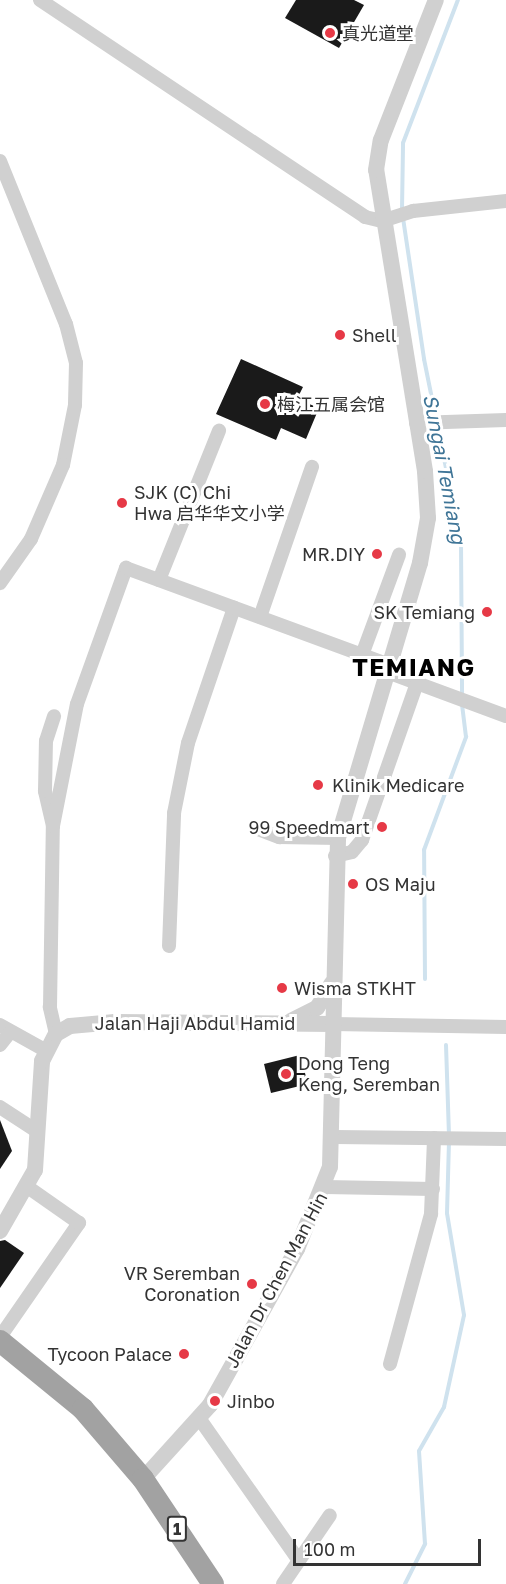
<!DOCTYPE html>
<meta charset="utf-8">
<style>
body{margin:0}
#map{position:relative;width:506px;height:1584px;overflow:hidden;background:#fff;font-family:"Golos Text","Noto Sans SC",sans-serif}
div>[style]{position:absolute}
.stream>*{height:4px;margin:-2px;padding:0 2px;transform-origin:2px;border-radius:2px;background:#cfe2ee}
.building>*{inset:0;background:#1a1a1a}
.minor>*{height:14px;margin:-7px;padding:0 7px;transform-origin:7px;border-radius:7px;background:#d0d0d0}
.tertiary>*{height:16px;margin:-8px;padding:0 8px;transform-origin:8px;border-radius:8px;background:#d0d0d0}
.trunk>*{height:22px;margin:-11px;padding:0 11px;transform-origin:11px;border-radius:11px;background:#a2a2a2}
.dots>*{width:16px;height:16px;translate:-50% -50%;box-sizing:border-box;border:3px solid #fff;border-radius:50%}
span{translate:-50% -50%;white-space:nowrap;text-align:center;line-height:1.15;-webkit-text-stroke:6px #fff;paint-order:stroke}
.shield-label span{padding:2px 4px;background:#fff;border:2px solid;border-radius:4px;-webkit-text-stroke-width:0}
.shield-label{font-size:16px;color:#333;font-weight:700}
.poi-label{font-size:18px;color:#333}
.left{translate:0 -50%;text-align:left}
.right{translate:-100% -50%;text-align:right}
.street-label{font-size:18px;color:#333}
.water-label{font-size:20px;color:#3f7597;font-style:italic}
.district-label{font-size:24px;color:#000;font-weight:700;letter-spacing:1.5px}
.scale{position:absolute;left:293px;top:1539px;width:188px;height:27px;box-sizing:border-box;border:3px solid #333;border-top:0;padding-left:8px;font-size:18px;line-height:21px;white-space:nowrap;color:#333;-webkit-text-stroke:4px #fff;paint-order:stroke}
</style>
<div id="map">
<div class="stream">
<div style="left:402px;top:210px;width:67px;rotate:-89.1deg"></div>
<div style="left:403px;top:143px;width:153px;rotate:-69deg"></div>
<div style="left:403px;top:218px;width:143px;rotate:81.5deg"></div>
<div style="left:424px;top:359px;width:187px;rotate:78.6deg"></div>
<div style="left:461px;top:542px;width:155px;rotate:89.6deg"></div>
<div style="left:425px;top:979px;width:129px;rotate:-90.4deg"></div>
<div style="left:424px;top:850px;width:121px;rotate:-69.6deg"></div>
<div style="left:466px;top:737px;width:33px;rotate:-97deg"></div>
<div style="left:446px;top:1045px;width:89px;rotate:88.1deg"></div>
<div style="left:405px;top:1584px;width:45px;rotate:-63.4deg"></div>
<div style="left:425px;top:1544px;width:93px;rotate:-93.7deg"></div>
<div style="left:419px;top:1451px;width:51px;rotate:-60.4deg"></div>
<div style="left:444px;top:1407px;width:94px;rotate:-77.7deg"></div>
<div style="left:464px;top:1315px;width:103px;rotate:-99.5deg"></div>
<div style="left:447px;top:1213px;width:72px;rotate:-88.4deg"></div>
</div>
<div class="building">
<div style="clip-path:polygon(296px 0,354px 0,364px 5px,339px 48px,285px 18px)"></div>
<div style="clip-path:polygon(241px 359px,303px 387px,297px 399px,319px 408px,306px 439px,281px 428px,276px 440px,216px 414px)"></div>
<div style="clip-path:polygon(300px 1055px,308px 1084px,271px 1093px,264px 1064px)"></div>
<div style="clip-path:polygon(0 1120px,12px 1151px,0 1169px)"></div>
<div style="clip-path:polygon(5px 1240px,24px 1253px,0 1288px,0 1241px)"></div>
</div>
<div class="minor">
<div style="left:40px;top:0;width:391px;rotate:33.7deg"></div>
<div style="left:365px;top:217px;width:17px;rotate:13deg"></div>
<div style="left:382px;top:221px;width:33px;rotate:-18deg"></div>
<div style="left:413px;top:211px;width:94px;rotate:-6.1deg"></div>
<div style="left:0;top:161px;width:176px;rotate:68deg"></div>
<div style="left:66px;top:324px;width:40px;rotate:75.6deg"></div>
<div style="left:76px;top:363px;width:42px;rotate:91.4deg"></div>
<div style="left:75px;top:405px;width:61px;rotate:101.3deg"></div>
<div style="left:63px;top:465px;width:81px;rotate:113.4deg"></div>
<div style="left:31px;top:539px;width:54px;rotate:125.2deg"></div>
<div style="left:416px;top:423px;width:90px;rotate:-1.9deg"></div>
<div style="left:159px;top:580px;width:161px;rotate:-68.1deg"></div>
<div style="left:260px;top:617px;width:159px;rotate:-70.9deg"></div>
<div style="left:362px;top:655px;width:107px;rotate:-69.7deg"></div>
<div style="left:387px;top:672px;width:127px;rotate:20.3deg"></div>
<div style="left:53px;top:826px;width:36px;rotate:-103deg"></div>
<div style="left:45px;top:791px;width:50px;rotate:-88.9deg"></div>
<div style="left:46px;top:741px;width:26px;rotate:-72deg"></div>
<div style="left:255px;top:828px;width:26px;rotate:21deg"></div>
<div style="left:279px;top:837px;width:59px;rotate:1deg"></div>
<div style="left:335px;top:856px;width:17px;rotate:-13deg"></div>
<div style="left:352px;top:852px;width:16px;rotate:-50deg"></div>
<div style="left:362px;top:840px;width:166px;rotate:-70.7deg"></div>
<div style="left:169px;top:946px;width:133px;rotate:-87.8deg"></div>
<div style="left:174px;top:813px;width:71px;rotate:-78.7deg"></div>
<div style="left:188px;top:743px;width:143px;rotate:-71.2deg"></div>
<div style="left:333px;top:1024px;width:173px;rotate:1deg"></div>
<div style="left:0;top:1025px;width:51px;rotate:29.1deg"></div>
<div style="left:56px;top:1034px;width:28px;rotate:-103deg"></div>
<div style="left:50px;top:1007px;width:181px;rotate:-89.1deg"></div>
<div style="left:53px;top:826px;width:124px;rotate:-78.9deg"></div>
<div style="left:77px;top:704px;width:145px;rotate:-70.2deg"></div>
<div style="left:126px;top:568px;width:281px;rotate:20.2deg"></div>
<div style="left:0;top:1045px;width:16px;rotate:-52deg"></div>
<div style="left:0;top:1107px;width:45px;rotate:33.3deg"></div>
<div style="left:335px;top:1137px;width:171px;rotate:0.7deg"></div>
<div style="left:325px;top:1187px;width:108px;rotate:1.1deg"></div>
<div style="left:0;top:1337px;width:139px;rotate:-55.3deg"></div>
<div style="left:79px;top:1223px;width:61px;rotate:-145deg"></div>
<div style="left:390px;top:1364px;width:156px;rotate:-74.7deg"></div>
<div style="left:431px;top:1214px;width:76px;rotate:-87.7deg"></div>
<div style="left:199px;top:1418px;width:174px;rotate:55deg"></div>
<div style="left:283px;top:1584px;width:83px;rotate:-55.7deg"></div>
</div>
<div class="tertiary">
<div style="left:291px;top:1021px;width:29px;rotate:-27deg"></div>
<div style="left:317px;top:1008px;width:29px;rotate:-59deg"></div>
<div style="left:0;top:1231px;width:70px;rotate:-60.2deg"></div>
<div style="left:35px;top:1170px;width:109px;rotate:-86.3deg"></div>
<div style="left:42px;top:1061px;width:30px;rotate:-63deg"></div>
<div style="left:56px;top:1034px;width:16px;rotate:-30deg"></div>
<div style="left:70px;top:1026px;width:45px;rotate:-5.1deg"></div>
<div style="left:115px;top:1022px;width:218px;rotate:0.5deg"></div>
<div style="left:143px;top:1479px;width:100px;rotate:-47.8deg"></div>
<div style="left:210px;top:1405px;width:179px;rotate:-60.9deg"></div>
<div style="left:297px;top:1249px;width:88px;rotate:-68.1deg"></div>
<div style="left:330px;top:1167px;width:329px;rotate:-88.6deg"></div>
<div style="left:338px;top:838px;width:287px;rotate:-73.4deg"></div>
<div style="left:420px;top:563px;width:46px;rotate:-79.9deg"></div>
<div style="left:428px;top:518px;width:47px;rotate:-93.7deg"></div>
<div style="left:425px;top:471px;width:305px;rotate:-99.2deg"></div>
<div style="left:376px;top:170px;width:30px;rotate:-81deg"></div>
<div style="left:381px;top:140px;width:150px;rotate:-68.6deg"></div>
</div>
<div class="trunk">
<div style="left:0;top:1341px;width:107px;rotate:39.3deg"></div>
<div style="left:83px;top:1409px;width:92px;rotate:49.4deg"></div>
<div style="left:143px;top:1479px;width:126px;rotate:56.3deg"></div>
</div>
<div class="dots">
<div style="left:330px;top:33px;background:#e63946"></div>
<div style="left:340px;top:335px;background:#e63946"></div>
<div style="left:265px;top:404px;background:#e63946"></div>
<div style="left:122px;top:503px;background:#e63946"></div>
<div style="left:377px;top:554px;background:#e63946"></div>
<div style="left:487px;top:612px;background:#e63946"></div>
<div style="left:318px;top:785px;background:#e63946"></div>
<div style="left:382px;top:827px;background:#e63946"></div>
<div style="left:353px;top:884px;background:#e63946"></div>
<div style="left:282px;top:988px;background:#e63946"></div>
<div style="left:286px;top:1074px;background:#e63946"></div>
<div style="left:252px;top:1284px;background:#e63946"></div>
<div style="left:184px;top:1354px;background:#e63946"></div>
<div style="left:215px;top:1401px;background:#e63946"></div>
</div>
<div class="shield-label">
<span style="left:177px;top:1529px">1</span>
</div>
<div class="poi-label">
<span class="left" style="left:342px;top:33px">真光道堂</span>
<span class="left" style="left:352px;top:335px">Shell</span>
<span class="left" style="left:277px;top:404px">梅江五属会馆</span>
<span class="left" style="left:134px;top:503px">SJK (C) Chi<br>Hwa 启华华文小学</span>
<span class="right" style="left:365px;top:554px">MR.DIY</span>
<span class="right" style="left:475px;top:612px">SK Temiang</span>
<span class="left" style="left:332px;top:785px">Klinik Medicare</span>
<span class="right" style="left:370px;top:827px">99 Speedmart</span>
<span class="left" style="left:365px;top:884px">OS Maju</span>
<span class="left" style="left:294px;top:988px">Wisma STKHT</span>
<span class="left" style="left:298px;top:1074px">Dong Teng<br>Keng, Seremban</span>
<span class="right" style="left:240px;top:1284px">VR Seremban<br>Coronation</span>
<span class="right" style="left:172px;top:1354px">Tycoon Palace</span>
<span class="left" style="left:227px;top:1401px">Jinbo</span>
</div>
<div class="street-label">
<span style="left:195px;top:1023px">Jalan Haji Abdul Hamid</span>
<span style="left:276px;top:1280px;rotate:-62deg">Jalan Dr Chen Man Hin</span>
</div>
<div class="water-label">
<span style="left:445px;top:469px;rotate:79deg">Sungai Temiang</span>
</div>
<div class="district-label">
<span style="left:414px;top:667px">TEMIANG</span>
</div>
<div class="scale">100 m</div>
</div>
